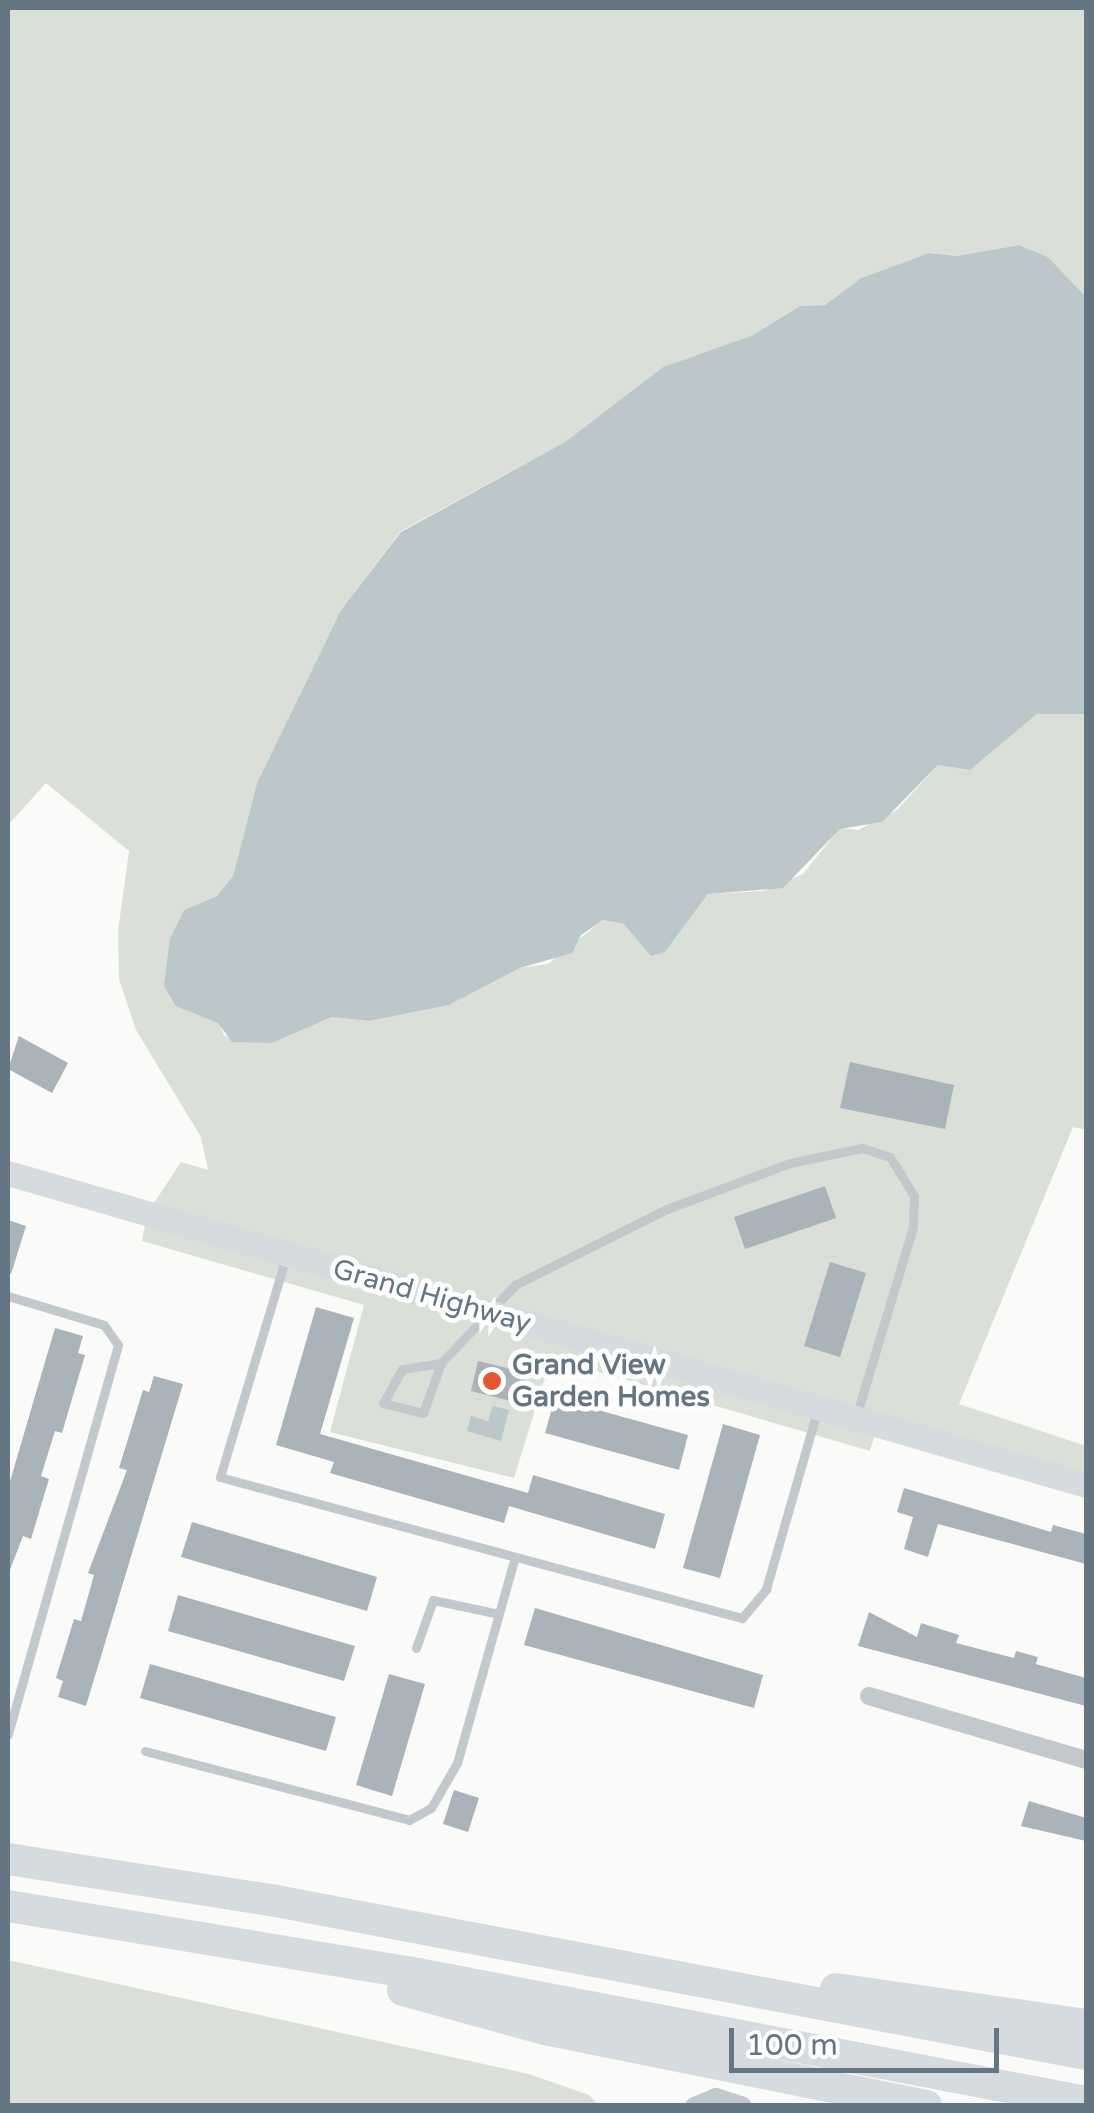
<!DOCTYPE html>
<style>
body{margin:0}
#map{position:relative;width:1094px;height:2113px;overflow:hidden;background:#fafaf8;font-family:"Varela Round",sans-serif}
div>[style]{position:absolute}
.green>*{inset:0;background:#dadfd7}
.water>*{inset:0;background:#bbc7cb}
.building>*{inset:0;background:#aab3b9}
.lane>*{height:9px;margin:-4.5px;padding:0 4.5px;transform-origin:4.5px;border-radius:4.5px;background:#c3c8cc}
.street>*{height:18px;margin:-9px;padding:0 9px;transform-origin:9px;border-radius:9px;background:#c3c8cc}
.secondary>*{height:25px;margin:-12.5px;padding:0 12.5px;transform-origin:12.5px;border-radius:12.5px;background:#d6dbdf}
.highway>*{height:32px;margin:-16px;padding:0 16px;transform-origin:16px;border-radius:16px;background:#d6dbdf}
.dots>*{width:28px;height:28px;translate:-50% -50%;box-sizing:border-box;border:5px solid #fff;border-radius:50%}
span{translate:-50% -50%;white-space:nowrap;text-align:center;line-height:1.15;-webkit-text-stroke:10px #fff;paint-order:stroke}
.street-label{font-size:28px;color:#657683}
.poi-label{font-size:28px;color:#657683;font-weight:700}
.left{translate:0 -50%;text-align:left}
.frame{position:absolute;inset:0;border:10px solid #657683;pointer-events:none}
.scale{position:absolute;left:729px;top:2028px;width:270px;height:45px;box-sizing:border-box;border:5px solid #657683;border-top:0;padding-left:12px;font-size:30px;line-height:35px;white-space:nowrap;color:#657683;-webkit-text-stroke:8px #fff;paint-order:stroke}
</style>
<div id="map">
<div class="green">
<div style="clip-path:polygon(8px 8px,1086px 8px,1086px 297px,1048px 257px,1019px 245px,957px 256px,929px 253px,861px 278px,825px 305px,800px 306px,753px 335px,663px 367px,565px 442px,401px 531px,341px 610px,257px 783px,233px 876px,217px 896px,184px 910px,170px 938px,200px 1015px,219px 1023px,224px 1036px,272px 1043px,332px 1017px,369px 1021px,449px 1005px,520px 968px,548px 964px,603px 920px,624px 924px,665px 952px,708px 894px,764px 891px,803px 874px,840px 828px,858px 830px,897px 810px,938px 765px,970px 770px,1037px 714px,1086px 714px,1086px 1130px,1073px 1127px,959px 1404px,1086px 1446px,1086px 1475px,154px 1203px,181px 1162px,208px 1170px,201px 1137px,136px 1030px,119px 979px,118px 931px,129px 851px,46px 783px,8px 825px)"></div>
<div style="clip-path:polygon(146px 1220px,875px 1434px,870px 1451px,551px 1358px,514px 1478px,330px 1432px,364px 1305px,142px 1241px)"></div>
<div style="clip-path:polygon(8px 1960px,529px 2074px,589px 2095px,599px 2105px,8px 2105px)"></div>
</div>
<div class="water">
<div style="clip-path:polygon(1019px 245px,1048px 257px,1086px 297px,1086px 714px,1037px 714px,970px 770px,938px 765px,882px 822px,840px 829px,783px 888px,708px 894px,665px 952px,651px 956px,624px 924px,603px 920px,581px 935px,572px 953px,520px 968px,449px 1005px,369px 1021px,332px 1017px,272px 1043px,232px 1042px,218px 1023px,176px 1006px,164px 986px,170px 938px,184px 910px,217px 896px,233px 876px,257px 783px,341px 610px,401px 532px,565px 442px,663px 367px,753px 335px,800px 306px,825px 305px,861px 278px,929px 253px,957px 256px)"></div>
<div style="clip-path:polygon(493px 1406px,509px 1410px,501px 1441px,467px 1431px,471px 1416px,488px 1421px)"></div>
</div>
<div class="building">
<div style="clip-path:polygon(19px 1036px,68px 1063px,52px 1093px,8px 1069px)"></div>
<div style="clip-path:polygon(850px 1062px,954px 1085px,945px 1129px,840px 1108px)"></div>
<div style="clip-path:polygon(825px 1186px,836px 1218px,745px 1249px,734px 1217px)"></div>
<div style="clip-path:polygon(8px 1220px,26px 1226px,11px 1274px,8px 1273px)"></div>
<div style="clip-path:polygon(830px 1262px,866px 1273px,840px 1357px,804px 1346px)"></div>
<div style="clip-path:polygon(316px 1307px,354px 1318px,320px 1434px,528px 1493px,533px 1475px,665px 1514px,655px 1549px,509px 1506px,504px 1523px,330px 1473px,334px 1462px,276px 1445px)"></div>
<div style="clip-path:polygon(55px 1328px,83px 1336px,78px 1353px,85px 1355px,62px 1433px,55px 1431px,41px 1476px,49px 1479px,31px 1539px,23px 1536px,8px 1575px,8px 1488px)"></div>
<div style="clip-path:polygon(478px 1361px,527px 1373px,519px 1403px,471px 1391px)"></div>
<div style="clip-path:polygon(154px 1376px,183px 1384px,86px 1706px,58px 1697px,63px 1681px,56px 1678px,74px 1619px,81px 1621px,94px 1575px,88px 1573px,127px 1470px,119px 1468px,143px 1390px,149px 1392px)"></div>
<div style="clip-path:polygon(555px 1398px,688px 1435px,679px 1470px,545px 1433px)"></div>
<div style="clip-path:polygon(723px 1424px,760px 1435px,720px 1578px,683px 1568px)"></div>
<div style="clip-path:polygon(904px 1488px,1051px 1532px,1053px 1525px,1086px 1534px,1086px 1564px,938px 1524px,928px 1557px,904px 1549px,913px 1517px,897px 1512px)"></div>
<div style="clip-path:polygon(192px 1522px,377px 1577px,367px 1611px,181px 1557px)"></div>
<div style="clip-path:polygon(178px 1595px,355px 1646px,344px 1681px,168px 1631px)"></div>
<div style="clip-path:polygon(535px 1608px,763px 1675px,754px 1708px,524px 1645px)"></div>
<div style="clip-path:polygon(869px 1612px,917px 1637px,921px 1623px,959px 1635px,956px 1643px,1014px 1658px,1016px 1651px,1038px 1657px,1036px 1664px,1086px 1678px,1086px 1706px,858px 1646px)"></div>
<div style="clip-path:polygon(150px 1664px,336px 1717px,326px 1751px,140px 1698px)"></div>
<div style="clip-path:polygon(389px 1674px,425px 1684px,392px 1796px,356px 1785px)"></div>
<div style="clip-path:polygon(454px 1790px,479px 1798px,468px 1832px,443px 1824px)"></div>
<div style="clip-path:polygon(1029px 1801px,1086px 1818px,1086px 1841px,1021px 1826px)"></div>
</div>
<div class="lane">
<div style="left:286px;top:1257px;width:230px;rotate:106.7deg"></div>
<div style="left:220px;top:1477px;width:541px;rotate:15.12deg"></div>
<div style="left:742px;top:1618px;width:38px;rotate:-50deg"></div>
<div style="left:766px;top:1589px;width:185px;rotate:-74deg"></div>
<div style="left:8px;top:1296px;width:100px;rotate:16.8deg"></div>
<div style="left:104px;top:1325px;width:24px;rotate:55deg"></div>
<div style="left:118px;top:1345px;width:405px;rotate:105.8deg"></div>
<div style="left:441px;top:1363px;width:39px;rotate:171deg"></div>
<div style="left:402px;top:1369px;width:39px;rotate:119deg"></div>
<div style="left:383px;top:1403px;width:41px;rotate:14deg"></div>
<div style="left:423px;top:1413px;width:53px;rotate:-70.2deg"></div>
<div style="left:441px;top:1363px;width:108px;rotate:-46.5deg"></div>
<div style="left:515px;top:1285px;width:170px;rotate:-26.6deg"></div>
<div style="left:667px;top:1209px;width:131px;rotate:-20.5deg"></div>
<div style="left:790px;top:1163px;width:74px;rotate:-11.8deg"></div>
<div style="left:862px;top:1148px;width:29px;rotate:18deg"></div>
<div style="left:890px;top:1157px;width:46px;rotate:58.4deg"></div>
<div style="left:914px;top:1196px;width:31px;rotate:92deg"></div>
<div style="left:913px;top:1227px;width:198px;rotate:106.7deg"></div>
<div style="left:416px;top:1648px;width:51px;rotate:-70.5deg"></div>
<div style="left:433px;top:1600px;width:67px;rotate:12deg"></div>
<div style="left:145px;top:1751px;width:273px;rotate:14.6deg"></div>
<div style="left:409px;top:1820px;width:25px;rotate:-29deg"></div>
<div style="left:431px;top:1808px;width:52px;rotate:-60deg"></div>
<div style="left:457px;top:1763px;width:214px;rotate:-74.3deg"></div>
</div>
<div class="street">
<div style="left:869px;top:1696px;width:226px;rotate:16.4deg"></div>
<div style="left:694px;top:2106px;width:24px;rotate:-22deg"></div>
<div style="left:716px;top:2097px;width:28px;rotate:18deg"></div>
</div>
<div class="secondary">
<div style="left:8px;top:1173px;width:1122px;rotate:16.14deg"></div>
</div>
<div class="highway">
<div style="left:8px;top:1859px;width:271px;rotate:8.9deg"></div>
<div style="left:276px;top:1901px;width:824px;rotate:10.7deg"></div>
<div style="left:8px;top:1906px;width:416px;rotate:9.4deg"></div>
<div style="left:418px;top:1974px;width:680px;rotate:10.85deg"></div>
<div style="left:836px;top:1989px;width:253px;rotate:8.2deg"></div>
<div style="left:403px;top:1990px;width:147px;rotate:15.4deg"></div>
<div style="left:545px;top:2029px;width:389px;rotate:11.4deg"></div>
</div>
<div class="dots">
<div style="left:492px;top:1381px;background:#e4572e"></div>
</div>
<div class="street-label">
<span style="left:432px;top:1296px;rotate:16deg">Grand Highway</span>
</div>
<div class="poi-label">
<span class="left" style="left:512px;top:1381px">Grand View<br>Garden Homes</span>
</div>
<div class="frame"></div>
<div class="scale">100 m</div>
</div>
